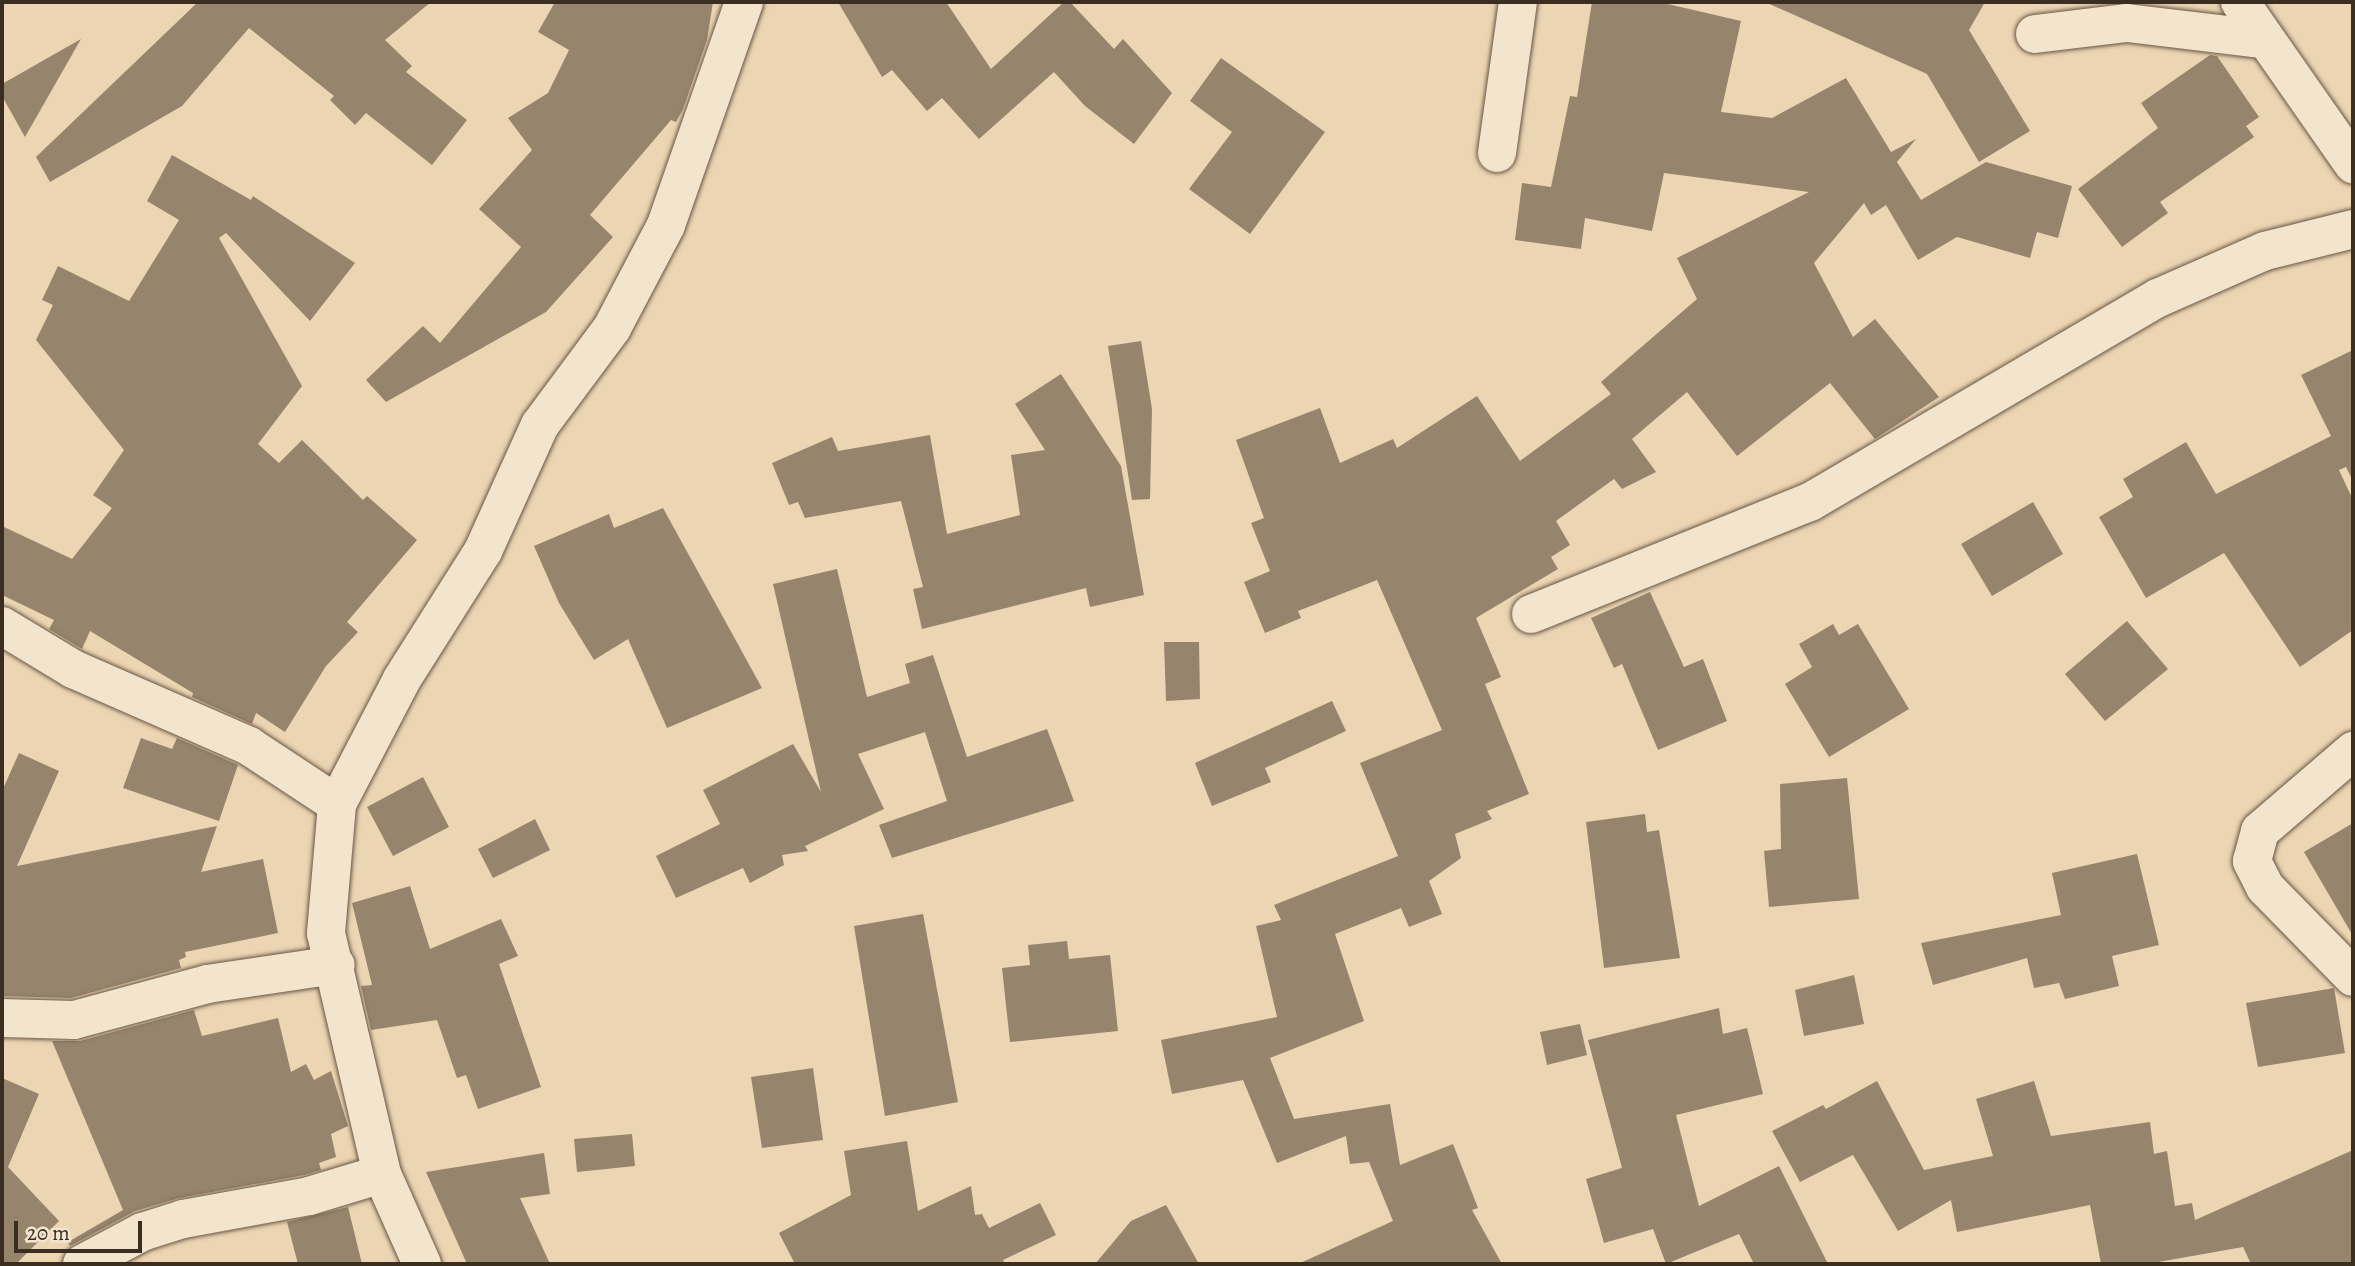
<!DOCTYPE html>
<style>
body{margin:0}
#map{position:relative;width:2355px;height:1266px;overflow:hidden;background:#ecd5b3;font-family:Alegreya,serif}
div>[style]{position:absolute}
.building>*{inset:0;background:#97846c}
.roads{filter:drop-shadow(0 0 2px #675745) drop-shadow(0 0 2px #675745)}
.street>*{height:38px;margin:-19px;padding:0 19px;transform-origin:19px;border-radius:19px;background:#f3e4ce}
span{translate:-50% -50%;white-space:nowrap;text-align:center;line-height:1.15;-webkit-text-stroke:6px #f3e4ce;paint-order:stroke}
.frame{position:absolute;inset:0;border:4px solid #3b2d20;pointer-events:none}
.scale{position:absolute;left:14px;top:1221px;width:128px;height:32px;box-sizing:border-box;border:4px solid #3b2d20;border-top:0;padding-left:9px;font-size:21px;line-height:24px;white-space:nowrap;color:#3b2d20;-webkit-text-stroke:5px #f3e4ce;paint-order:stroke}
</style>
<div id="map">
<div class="building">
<div style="clip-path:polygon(198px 2px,431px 2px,385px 40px,412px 66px,406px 72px,467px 120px,432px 165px,366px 113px,355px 125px,330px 100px,334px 96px,249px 28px,182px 106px,50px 182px,36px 157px)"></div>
<div style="clip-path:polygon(555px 2px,713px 2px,707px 40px,683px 109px,676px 122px,671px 120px,590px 215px,613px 237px,546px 312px,386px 402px,366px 380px,423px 326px,440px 343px,521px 247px,479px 209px,532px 150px,508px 118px,548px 93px,569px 50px,538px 32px)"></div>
<div style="clip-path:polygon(838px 2px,946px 2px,991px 69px,1064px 2px,1070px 2px,1114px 49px,1123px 39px,1172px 93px,1134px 144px,1085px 106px,1054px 72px,979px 139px,942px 98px,927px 111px,892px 70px,882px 77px)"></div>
<div style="clip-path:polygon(1592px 2px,1659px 2px,1741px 21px,1721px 112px,1772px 118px,1846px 78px,1891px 152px,1916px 139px,1897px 162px,1921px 200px,1986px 162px,2072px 186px,2058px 238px,2037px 232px,2030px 258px,1957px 237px,1918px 260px,1886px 205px,1871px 215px,1864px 203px,1814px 263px,1853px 337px,1875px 319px,1939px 397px,1875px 439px,1830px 383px,1737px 456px,1687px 392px,1632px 439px,1656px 472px,1622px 489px,1614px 479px,1556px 521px,1570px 545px,1551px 557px,1558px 569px,1476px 618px,1501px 677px,1485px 684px,1529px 794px,1487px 811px,1492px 819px,1455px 834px,1461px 858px,1429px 881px,1442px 914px,1409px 927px,1401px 908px,1335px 934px,1364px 1021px,1270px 1058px,1294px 1119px,1390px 1104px,1400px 1165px,1453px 1144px,1478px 1208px,1472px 1210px,1502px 1264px,1298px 1264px,1393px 1221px,1369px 1162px,1350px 1164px,1346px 1136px,1277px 1163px,1243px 1080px,1172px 1094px,1161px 1040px,1277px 1017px,1256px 926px,1281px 920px,1274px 905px,1398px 856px,1360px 763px,1442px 730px,1377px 580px,1298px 611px,1301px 618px,1265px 633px,1244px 582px,1270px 571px,1251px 523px,1264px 518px,1236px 440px,1320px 408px,1340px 463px,1393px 439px,1397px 448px,1477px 396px,1520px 461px,1611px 394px,1601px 382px,1697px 299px,1677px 258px,1809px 192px,1664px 173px,1652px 231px,1585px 218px,1581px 249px,1515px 240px,1522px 183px,1551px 187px,1570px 96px,1577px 97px)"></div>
<div style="clip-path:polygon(1765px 2px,1985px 2px,1969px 30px,2030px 131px,1979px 162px,1927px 74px)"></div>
<div style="clip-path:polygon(81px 39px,25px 137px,2px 96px,2px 84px)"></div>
<div style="clip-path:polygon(2210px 55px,2217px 56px,2259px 117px,2246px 126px,2254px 137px,2160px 202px,2168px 213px,2122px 247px,2078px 189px,2158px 128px,2141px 103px)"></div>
<div style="clip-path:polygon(1221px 58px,1325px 132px,1250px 234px,1189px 189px,1232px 132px,1190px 101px)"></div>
<div style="clip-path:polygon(172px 155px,251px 200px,253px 196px,355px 263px,310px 321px,226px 233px,219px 238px,302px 386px,258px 444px,279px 463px,302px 440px,363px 500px,367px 496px,417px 540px,347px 622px,358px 632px,326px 666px,285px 732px,256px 713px,252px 724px,192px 697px,193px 693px,90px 631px,82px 649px,49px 629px,54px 620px,2px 595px,2px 526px,72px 559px,112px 508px,93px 495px,124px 450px,36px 340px,53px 305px,42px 300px,58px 266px,129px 301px,179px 220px,147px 201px)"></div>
<div style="clip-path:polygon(1141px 341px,1152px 409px,1150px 499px,1132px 500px,1108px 346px)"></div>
<div style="clip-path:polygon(2353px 350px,2353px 481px,2346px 467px,2339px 470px,2353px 500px,2353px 630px,2300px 667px,2224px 553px,2146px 598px,2099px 517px,2133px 497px,2123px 479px,2186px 442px,2216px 494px,2331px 436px,2301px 375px)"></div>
<div style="clip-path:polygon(1061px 374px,1121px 466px,1144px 595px,1090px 607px,1086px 588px,922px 629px,913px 589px,923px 587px,901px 501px,805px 518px,798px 502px,789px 505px,772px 463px,832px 437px,838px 451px,930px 435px,947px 534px,1020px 515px,1011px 455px,1045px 450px,1015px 404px)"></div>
<div style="clip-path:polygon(2033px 502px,2063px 554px,1992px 596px,1961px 544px)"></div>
<div style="clip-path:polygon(663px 508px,762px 688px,667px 728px,628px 639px,594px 660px,559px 603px,534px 546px,609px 514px,614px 528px)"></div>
<div style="clip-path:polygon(837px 569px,867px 697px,910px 683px,905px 664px,933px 655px,967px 757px,1047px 729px,1074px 801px,892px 858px,879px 825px,947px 801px,925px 732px,858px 754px,884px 809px,805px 846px,808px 851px,782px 855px,784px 865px,750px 883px,743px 868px,676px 898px,656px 856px,720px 824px,703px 790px,793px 744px,821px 792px,773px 584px)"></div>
<div style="clip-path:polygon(1650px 592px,1684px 667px,1703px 659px,1727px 721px,1658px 750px,1622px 664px,1614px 668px,1591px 618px)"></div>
<div style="clip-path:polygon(2127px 621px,2168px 669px,2105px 721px,2065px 674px)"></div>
<div style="clip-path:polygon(1833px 624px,1839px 635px,1858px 624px,1909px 709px,1829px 757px,1785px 684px,1812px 667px,1799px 644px)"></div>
<div style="clip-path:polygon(1164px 642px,1199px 642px,1200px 699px,1166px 701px)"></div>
<div style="clip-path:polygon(1332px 701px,1346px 731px,1265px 768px,1271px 782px,1212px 806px,1195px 763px)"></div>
<div style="clip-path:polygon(141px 738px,172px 749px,177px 738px,238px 765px,219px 821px,123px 788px)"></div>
<div style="clip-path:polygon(19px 753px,59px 771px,17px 866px,217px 826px,201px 872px,263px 859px,278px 933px,185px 952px,186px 957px,179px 960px,181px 968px,71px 998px,2px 996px,2px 791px)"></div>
<div style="clip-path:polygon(423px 777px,449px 827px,393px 856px,367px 807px)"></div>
<div style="clip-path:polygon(1847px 778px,1859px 899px,1769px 907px,1764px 851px,1781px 849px,1780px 784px)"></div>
<div style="clip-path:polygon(1645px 814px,1647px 832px,1659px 830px,1680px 958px,1604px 968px,1586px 822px)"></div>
<div style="clip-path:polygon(535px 819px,550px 850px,493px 878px,478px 849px)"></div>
<div style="clip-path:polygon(2353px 823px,2353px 936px,2304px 852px)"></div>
<div style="clip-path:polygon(2137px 854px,2159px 945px,2112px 956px,2119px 986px,2065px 999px,2059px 983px,2034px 988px,2027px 958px,1933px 985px,1921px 943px,2061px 915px,2052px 873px)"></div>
<div style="clip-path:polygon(410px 886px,430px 949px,501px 919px,518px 956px,499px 964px,541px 1087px,478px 1109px,466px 1075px,457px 1078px,437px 1020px,371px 1030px,361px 986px,372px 985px,352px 903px)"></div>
<div style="clip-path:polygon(923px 914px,958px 1102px,885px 1116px,854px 926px)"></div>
<div style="clip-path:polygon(1067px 941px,1069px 959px,1110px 955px,1118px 1031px,1010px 1042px,1002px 968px,1030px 965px,1028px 945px)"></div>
<div style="clip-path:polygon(1854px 975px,1864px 1024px,1804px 1036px,1795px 990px)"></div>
<div style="clip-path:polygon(2334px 988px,2345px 1053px,2258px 1067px,2246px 1003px)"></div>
<div style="clip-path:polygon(1719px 1008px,1723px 1034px,1747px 1028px,1763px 1094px,1676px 1115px,1699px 1206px,1779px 1166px,1828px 1264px,1754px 1264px,1739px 1234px,1666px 1264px,1653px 1229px,1604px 1243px,1586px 1179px,1622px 1168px,1588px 1040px)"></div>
<div style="clip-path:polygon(194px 1010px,202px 1036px,278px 1018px,291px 1072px,306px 1064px,314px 1080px,331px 1071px,348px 1126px,331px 1134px,336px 1157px,319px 1163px,321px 1170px,304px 1175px,179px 1198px,135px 1211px,70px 1246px,68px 1242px,123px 1210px,52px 1041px,80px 1041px)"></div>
<div style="clip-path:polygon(1580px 1024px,1587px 1055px,1547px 1065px,1540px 1032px)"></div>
<div style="clip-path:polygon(813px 1068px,823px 1140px,762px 1148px,751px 1077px)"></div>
<div style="clip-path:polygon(2px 1078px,39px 1094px,8px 1167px,59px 1221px,16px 1264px,2px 1264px)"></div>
<div style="clip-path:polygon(1877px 1081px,1924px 1170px,1993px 1156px,1976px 1099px,2034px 1081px,2051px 1136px,2150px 1122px,2154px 1154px,2167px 1151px,2175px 1206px,2192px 1203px,2195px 1220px,2353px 1150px,2353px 1264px,2251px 1264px,2243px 1247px,2147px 1264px,2101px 1264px,2090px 1205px,1957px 1232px,1951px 1200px,1898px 1231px,1853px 1155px,1800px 1182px,1772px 1131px,1823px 1105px,1826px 1109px)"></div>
<div style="clip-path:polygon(632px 1134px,635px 1166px,577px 1172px,574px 1139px)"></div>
<div style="clip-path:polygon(907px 1141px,918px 1211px,971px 1186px,975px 1215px,982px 1214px,989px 1228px,1040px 1203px,1056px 1235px,1003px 1260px,1005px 1264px,795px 1264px,779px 1233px,851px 1195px,844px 1151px)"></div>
<div style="clip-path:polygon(544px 1153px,550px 1194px,520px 1198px,550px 1264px,467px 1264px,426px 1172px)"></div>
<div style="clip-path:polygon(1166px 1205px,1199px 1264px,1095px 1264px,1131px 1221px)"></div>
<div style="clip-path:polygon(348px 1207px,362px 1264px,298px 1264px,287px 1222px)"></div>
</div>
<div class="roads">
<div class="street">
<div style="left:2240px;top:2px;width:198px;rotate:55.1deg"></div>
<div style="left:2035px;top:34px;width:93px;rotate:-6.8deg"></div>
<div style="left:2127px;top:23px;width:136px;rotate:6.8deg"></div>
<div style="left:1497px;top:153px;width:152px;rotate:-82.1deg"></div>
<div style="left:1531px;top:614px;width:301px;rotate:-21.9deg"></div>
<div style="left:1810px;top:502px;width:403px;rotate:-30.4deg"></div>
<div style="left:2158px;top:298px;width:117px;rotate:-23.7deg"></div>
<div style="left:2265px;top:251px;width:91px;rotate:-14deg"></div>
<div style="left:2px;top:626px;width:83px;rotate:31.2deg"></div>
<div style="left:73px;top:669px;width:192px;rotate:23.6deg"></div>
<div style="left:249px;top:746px;width:105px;rotate:33.4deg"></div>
<div style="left:2353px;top:977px;width:126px;rotate:-134.4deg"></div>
<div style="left:2265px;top:887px;width:29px;rotate:-117deg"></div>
<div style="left:2252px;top:861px;width:31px;rotate:-75deg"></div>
<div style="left:2260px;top:831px;width:123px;rotate:-40.7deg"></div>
<div style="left:2px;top:1018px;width:72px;rotate:1.6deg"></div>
<div style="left:74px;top:1020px;width:138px;rotate:-15.1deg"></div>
<div style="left:207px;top:984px;width:130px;rotate:-8.4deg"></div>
<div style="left:82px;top:1264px;width:68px;rotate:-28.1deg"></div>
<div style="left:142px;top:1232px;width:43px;rotate:-17.6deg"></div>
<div style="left:183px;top:1219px;width:128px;rotate:-10.3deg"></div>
<div style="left:309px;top:1196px;width:76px;rotate:-16.8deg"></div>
<div style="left:422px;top:1264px;width:98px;rotate:-114deg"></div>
<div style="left:382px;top:1174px;width:247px;rotate:-103.1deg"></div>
<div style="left:326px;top:933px;width:129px;rotate:-85.1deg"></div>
<div style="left:337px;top:804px;width:141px;rotate:-62.5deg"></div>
<div style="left:402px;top:679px;width:151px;rotate:-57.7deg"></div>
<div style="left:483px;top:551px;width:138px;rotate:-65.7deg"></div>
<div style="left:540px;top:425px;width:121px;rotate:-53.4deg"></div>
<div style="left:612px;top:328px;width:116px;rotate:-62.3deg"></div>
<div style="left:666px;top:225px;width:236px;rotate:-70.7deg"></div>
</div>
</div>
<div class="frame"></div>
<div class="scale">20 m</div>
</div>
